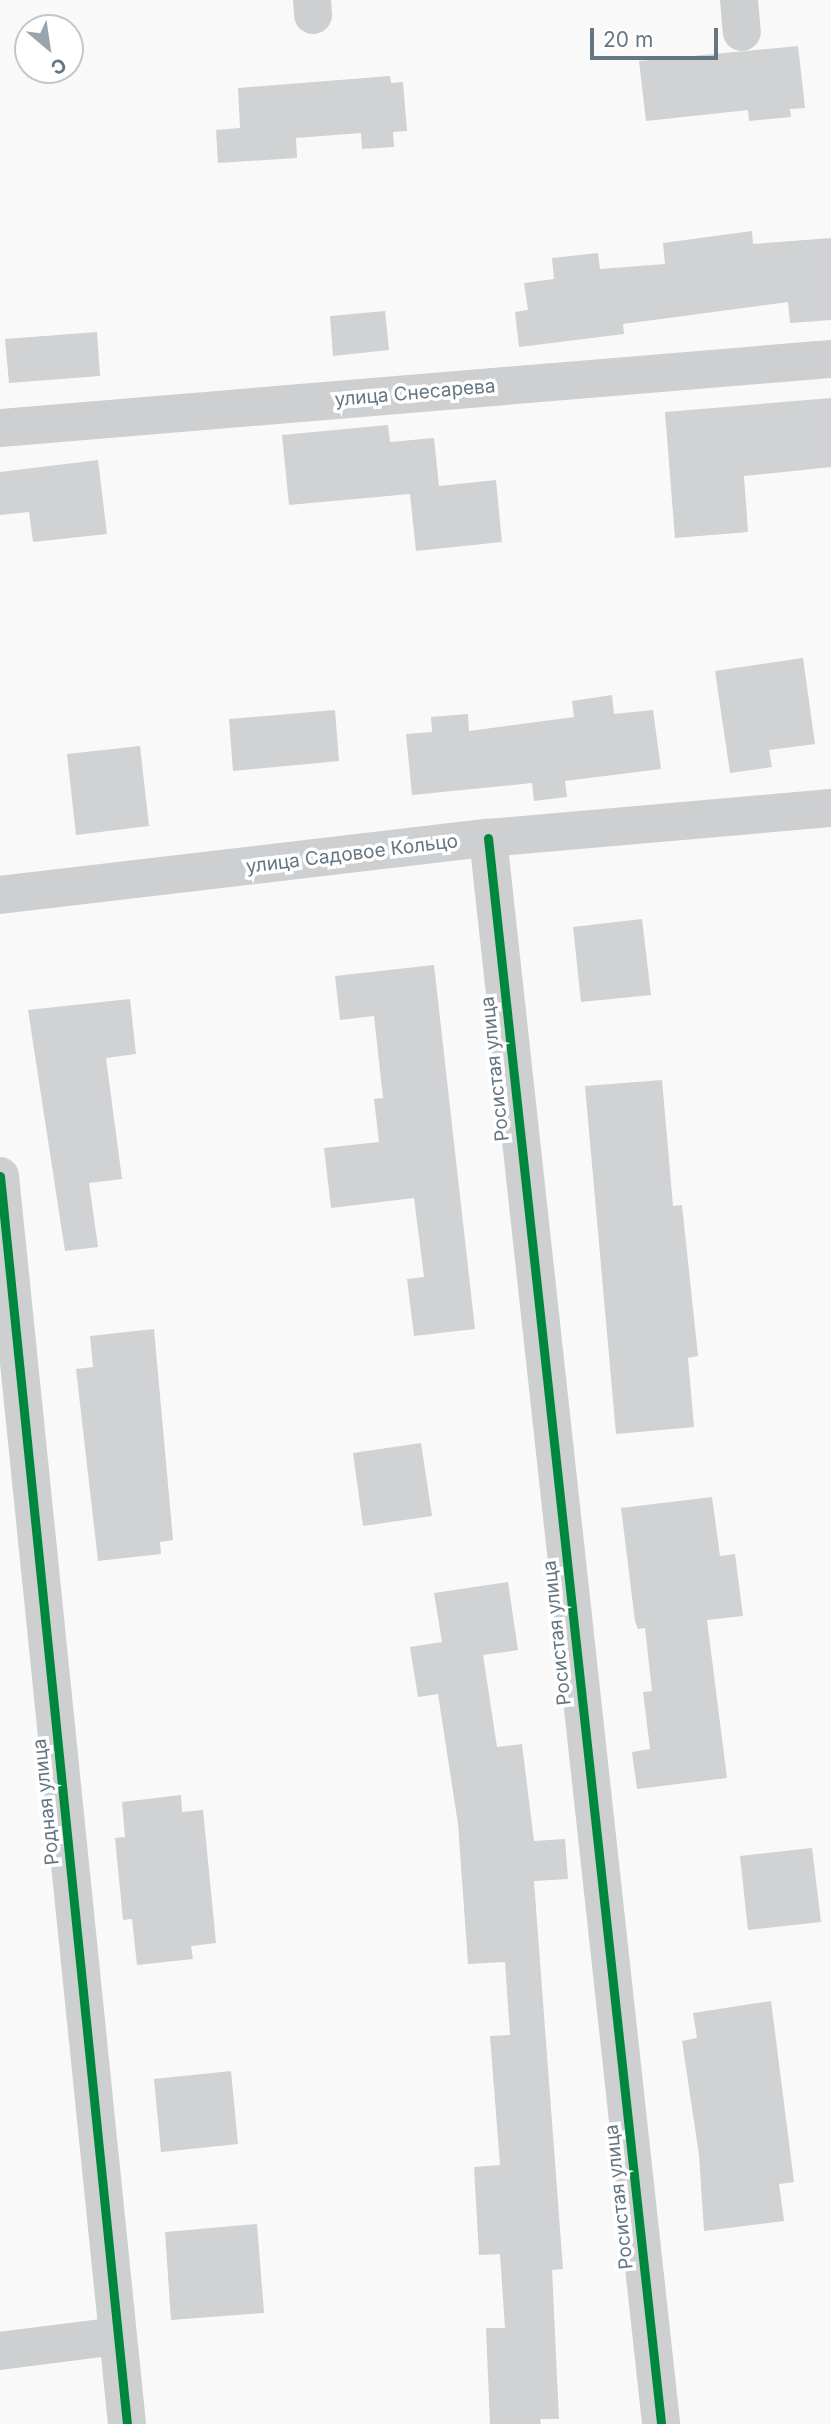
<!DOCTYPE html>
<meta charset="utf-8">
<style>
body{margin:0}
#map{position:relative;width:831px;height:2424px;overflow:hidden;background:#f9f9f9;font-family:Inter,sans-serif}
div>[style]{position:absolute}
.building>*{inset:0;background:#d0d2d3}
.minor>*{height:38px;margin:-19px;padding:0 19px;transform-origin:19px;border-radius:19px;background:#cecfd0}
.cycleway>*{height:9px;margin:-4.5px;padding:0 4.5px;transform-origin:4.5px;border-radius:4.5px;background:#00873e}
span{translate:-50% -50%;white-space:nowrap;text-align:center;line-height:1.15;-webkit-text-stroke:7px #fff;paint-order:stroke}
.street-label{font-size:19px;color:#657683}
.north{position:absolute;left:14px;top:14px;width:70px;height:70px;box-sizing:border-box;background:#fff;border:2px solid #c1c8cd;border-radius:50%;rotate:151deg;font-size:19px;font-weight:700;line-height:28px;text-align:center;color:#657683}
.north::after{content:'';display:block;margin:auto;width:24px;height:32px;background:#99a4ac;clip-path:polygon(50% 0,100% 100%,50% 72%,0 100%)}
.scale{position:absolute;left:590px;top:28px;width:128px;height:32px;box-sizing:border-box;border:4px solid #657683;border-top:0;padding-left:9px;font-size:21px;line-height:24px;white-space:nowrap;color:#657683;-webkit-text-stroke:5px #fff;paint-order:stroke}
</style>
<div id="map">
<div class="building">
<div style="clip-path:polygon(798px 46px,805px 108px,790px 109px,791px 117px,749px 121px,748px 110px,646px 121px,639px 61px)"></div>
<div style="clip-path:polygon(390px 76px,391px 83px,403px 82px,407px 131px,393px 132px,394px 147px,362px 149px,361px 133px,296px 138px,297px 158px,218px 163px,216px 130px,240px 128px,238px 88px)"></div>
<div style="clip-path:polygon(752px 231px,753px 244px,831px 238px,831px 320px,790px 323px,788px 302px,623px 324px,624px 334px,519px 347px,515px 312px,528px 310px,524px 283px,554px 279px,552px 258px,598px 253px,600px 269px,665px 264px,663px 243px)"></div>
<div style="clip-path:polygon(385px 311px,389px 350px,333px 356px,330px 316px)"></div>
<div style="clip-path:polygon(97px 332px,100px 376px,9px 383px,5px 339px)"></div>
<div style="clip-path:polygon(831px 398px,831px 467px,744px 476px,748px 532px,675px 538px,665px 412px)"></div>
<div style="clip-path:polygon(388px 425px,390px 442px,434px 438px,439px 486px,496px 480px,502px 542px,416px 551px,410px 494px,289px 505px,282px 435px)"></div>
<div style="clip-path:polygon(98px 460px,107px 534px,33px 542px,29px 512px,0 515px,0 472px)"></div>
<div style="clip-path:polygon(803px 658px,815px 744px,769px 750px,772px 767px,730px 773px,715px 671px)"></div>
<div style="clip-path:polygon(612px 695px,614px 714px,653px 710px,661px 769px,565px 781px,567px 797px,534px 801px,532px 783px,412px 795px,406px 734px,432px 732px,431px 717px,468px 714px,469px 731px,574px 717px,572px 701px)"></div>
<div style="clip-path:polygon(335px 710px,339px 761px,233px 771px,229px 719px)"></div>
<div style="clip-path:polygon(140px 746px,149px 826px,76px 835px,67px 754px)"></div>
<div style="clip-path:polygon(642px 919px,651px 995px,581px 1002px,573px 927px)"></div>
<div style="clip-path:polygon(434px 965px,475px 1329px,414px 1336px,407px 1279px,424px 1277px,414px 1198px,331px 1208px,324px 1148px,379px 1142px,374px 1099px,383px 1098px,374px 1016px,340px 1020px,335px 976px)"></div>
<div style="clip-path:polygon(130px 999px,136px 1054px,106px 1058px,122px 1179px,89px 1183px,98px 1247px,65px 1251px,28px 1010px)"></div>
<div style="clip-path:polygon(662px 1080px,673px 1206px,682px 1205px,698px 1356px,688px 1358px,694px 1427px,616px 1434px,585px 1086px)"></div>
<div style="clip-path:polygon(154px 1329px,173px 1540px,160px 1542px,161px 1554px,98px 1561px,76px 1369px,93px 1367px,90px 1336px)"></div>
<div style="clip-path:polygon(421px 1443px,432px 1516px,363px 1526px,353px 1453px)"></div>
<div style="clip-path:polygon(712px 1497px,720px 1556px,735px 1554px,743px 1616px,707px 1620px,727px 1778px,637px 1789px,632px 1752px,650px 1749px,643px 1692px,652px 1691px,645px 1628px,638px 1629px,635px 1621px,621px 1508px)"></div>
<div style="clip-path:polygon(508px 1582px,518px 1650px,483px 1655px,497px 1747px,522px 1744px,534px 1841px,565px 1839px,568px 1879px,534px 1881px,563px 2269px,552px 2270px,559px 2419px,540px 2419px,541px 2424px,490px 2424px,486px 2328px,505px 2328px,500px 2254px,479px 2255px,474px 2167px,500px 2165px,490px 2036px,510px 2035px,505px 1962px,468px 1964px,458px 1824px,438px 1694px,418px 1697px,410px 1647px,442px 1642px,434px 1593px)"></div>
<div style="clip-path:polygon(181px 1795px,182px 1812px,203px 1810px,216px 1943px,191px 1946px,193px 1959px,137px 1965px,132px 1919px,123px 1920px,115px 1838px,125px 1837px,122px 1802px)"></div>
<div style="clip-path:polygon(812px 1848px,821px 1922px,748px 1930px,740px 1856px)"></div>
<div style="clip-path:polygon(771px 2001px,794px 2182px,779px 2184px,784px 2221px,704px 2231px,699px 2155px,682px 2041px,697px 2038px,693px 2013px)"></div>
<div style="clip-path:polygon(231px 2071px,238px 2144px,161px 2152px,154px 2079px)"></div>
<div style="clip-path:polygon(257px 2224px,264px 2313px,171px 2320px,165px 2232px)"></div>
</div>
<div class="minor">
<div style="left:312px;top:0;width:15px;rotate:86deg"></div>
<div style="left:739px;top:0;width:32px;rotate:85deg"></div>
<div style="left:0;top:428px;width:834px;rotate:-4.75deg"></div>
<div style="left:488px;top:838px;width:1595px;rotate:83.77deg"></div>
<div style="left:0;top:895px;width:491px;rotate:-6.7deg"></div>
<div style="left:488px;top:838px;width:344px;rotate:-5deg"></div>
<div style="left:0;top:1176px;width:1254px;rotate:84.19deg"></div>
<div style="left:0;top:2351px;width:118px;rotate:-7.3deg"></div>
</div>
<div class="cycleway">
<div style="left:488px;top:838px;width:1595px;rotate:83.77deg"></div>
<div style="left:0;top:1176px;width:1254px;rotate:84.19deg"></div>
</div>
<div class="street-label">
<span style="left:415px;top:393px;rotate:-5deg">улица Снесарева</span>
<span style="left:352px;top:854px;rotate:-7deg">улица Садовое Кольцо</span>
<span style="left:495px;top:1069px;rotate:-96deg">Росистая улица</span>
<span style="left:557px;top:1633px;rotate:-96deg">Росистая улица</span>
<span style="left:46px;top:1802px;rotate:-96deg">Родная улица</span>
<span style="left:619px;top:2197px;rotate:-96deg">Росистая улица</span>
</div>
<div class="north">С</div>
<div class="scale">20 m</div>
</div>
